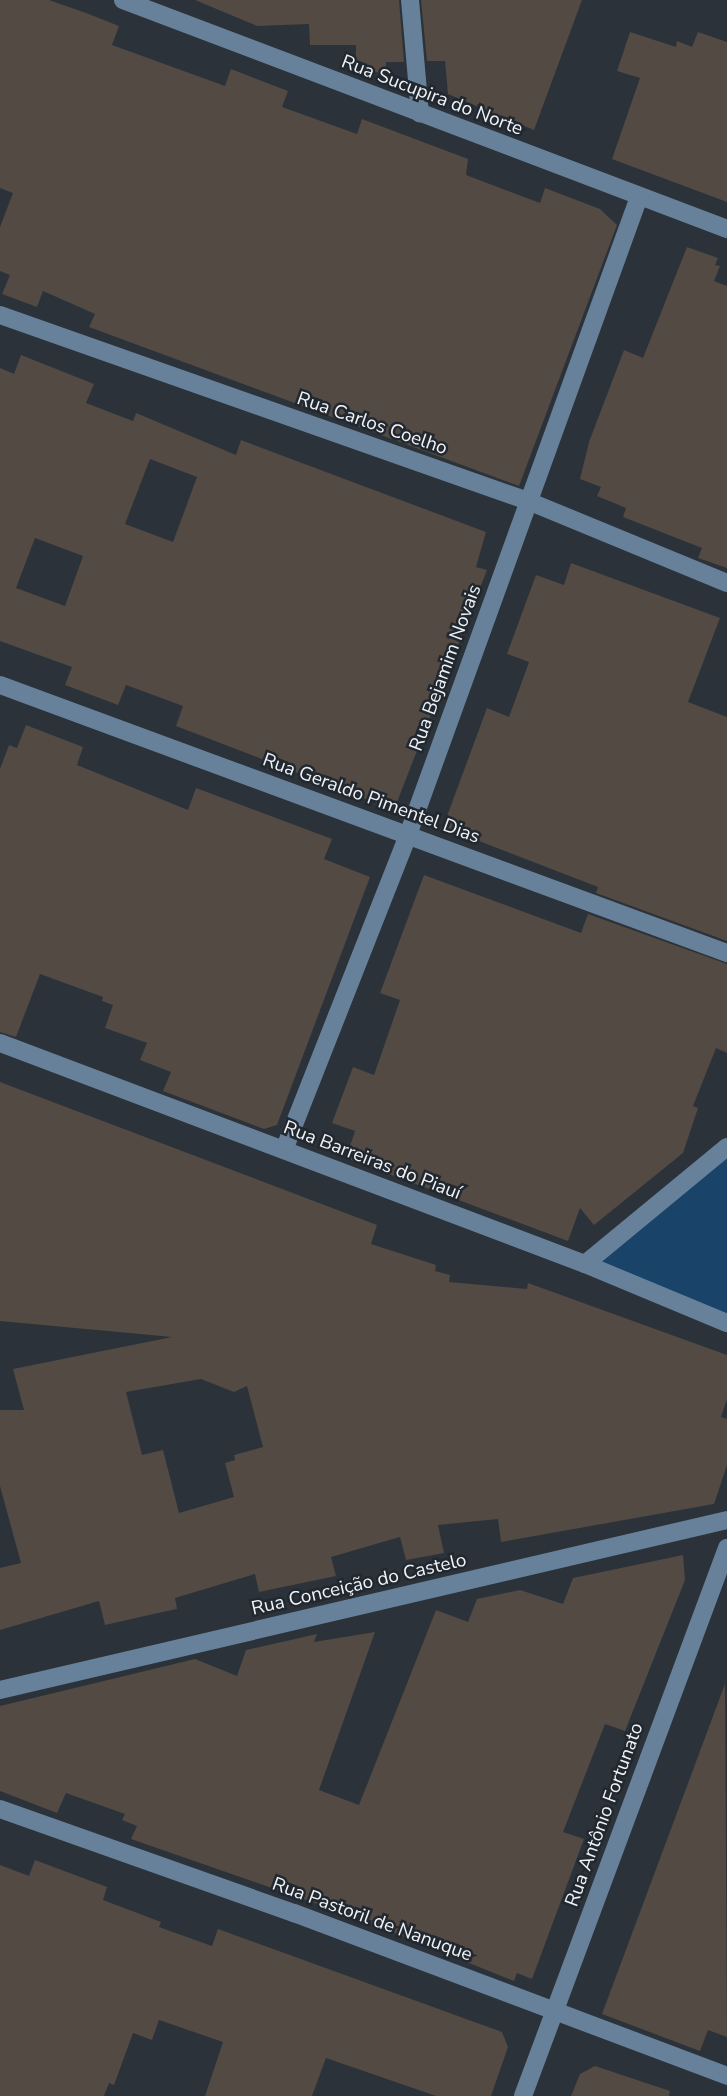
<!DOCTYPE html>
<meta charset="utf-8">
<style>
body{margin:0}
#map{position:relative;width:727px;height:2096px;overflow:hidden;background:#2b3239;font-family:"Nunito Sans",sans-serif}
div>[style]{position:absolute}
.green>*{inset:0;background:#194368}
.building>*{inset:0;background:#524a43}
.minor>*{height:18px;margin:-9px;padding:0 9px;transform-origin:9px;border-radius:9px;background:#67819a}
span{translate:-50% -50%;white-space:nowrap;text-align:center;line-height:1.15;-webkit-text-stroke:5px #22282f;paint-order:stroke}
.street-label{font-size:19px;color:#eff3f8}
</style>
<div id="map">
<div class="green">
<div style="clip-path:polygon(727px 1156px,727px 1317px,578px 1265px)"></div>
</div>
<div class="building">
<div style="clip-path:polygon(0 0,49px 0,86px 13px,119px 26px,112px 45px,225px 86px,231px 69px,288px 91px,282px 107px,357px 134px,362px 119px,468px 159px,466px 175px,540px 203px,545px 188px,600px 209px,617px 225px,519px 486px,89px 327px,95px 314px,43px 291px,37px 307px,2px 294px,10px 275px,0 271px,0 227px,13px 193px,0 188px)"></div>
<div style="clip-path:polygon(195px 0,399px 0,404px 62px,386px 62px,386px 76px,356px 64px,356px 45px,310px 45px,309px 24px,257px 26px)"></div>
<div style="clip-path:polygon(421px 0,582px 0,534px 130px,448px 94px,445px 61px,427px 61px)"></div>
<div style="clip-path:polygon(630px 32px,676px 47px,677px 41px,692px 47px,698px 32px,727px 42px,727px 202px,612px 159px,640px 78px,617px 71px)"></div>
<div style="clip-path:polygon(687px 247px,718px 258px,715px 265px,720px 266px,714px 281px,727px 286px,727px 568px,698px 558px,702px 548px,623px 517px,626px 508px,597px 496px,601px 487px,580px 479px,589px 442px,624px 350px,643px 358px)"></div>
<div style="clip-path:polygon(evenodd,21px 355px,94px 384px,86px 403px,133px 421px,136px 413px,236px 455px,241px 440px,486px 532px,476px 567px,487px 570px,394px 810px,176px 726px,183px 706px,126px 685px,118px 705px,65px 685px,72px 667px,0 641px,0 368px,14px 374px,21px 355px,150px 459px,197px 477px,173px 542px,125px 524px,150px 459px,21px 355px,35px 538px,83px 556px,65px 606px,16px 588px,35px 538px)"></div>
<div style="clip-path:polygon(571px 563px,720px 618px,688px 702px,727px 717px,727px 941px,596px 893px,598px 887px,443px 827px,487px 708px,509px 717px,529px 662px,507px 654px,536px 575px,564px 585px)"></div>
<div style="clip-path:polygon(26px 725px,83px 747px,77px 765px,188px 810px,196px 788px,332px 839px,324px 859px,370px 877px,277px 1125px,264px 1129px,163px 1091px,171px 1072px,140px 1060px,147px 1043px,105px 1028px,113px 1005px,102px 1001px,103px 997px,40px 974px,16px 1037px,0 1032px,0 769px,9px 745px,17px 748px)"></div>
<div style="clip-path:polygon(424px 875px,581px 933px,588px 914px,727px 964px,727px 1053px,716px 1048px,693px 1106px,698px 1108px,683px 1153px,594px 1225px,580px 1208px,568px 1241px,346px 1158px,355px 1131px,332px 1123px,353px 1067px,374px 1075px,400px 1000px,380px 993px)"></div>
<div style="clip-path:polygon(evenodd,0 1082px,377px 1225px,371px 1244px,436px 1265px,435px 1271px,450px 1275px,449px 1282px,527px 1289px,528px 1283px,727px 1355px,727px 1399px,721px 1417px,727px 1419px,727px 1465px,714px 1504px,501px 1542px,498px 1519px,438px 1525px,444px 1553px,406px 1560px,400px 1537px,331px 1557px,336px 1576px,259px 1592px,255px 1574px,175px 1598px,177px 1609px,158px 1613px,105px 1625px,99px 1601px,0 1630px,0 1568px,21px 1563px,0 1486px,0 1410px,24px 1410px,13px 1369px,172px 1337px,0 1321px,0 1082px,201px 1379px,234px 1392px,247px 1386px,263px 1447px,234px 1455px,235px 1460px,225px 1463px,234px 1497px,179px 1513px,163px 1450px,142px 1455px,126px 1392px,201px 1379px)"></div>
<div style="clip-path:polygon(683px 1555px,685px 1580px,625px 1731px,605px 1724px,563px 1832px,584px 1839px,532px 1979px,517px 1973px,514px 1981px,355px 1917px,131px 1839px,137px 1826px,122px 1820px,125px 1814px,66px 1793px,57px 1813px,0 1791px,0 1706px,195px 1659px,237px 1676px,246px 1650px,317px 1634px,314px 1642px,375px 1632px,319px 1790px,359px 1805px,436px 1610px,468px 1622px,477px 1599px,520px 1590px,563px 1604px,573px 1578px)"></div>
<div style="clip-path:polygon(725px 1684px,727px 2037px,708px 2030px,700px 2051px,602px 2014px)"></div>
<div style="clip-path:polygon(35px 1860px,107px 1887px,103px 1900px,161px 1922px,159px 1927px,212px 1946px,218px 1929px,502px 2032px,508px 2047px,491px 2096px,436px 2096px,326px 2058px,312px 2096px,205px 2096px,223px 2042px,159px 2020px,152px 2040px,133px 2033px,114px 2085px,109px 2083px,104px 2096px,0 2096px,0 1865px,29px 1876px)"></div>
<div style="clip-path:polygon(595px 2066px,670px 2091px,669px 2096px,571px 2096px,580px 2074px)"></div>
</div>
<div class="minor">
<div style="left:123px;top:0;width:646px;rotate:20.76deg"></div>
<div style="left:410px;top:0;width:114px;rotate:85deg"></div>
<div style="left:0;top:315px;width:560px;rotate:19.41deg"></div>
<div style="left:528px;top:501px;width:215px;rotate:22.4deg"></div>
<div style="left:0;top:685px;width:775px;rotate:20.24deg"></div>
<div style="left:0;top:1043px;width:625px;rotate:20.7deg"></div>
<div style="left:585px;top:1264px;width:154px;rotate:22.6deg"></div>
<div style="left:284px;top:1150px;width:339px;rotate:-68.5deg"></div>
<div style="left:408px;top:835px;width:679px;rotate:-70.1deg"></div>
<div style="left:585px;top:1264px;width:184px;rotate:-39.5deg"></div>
<div style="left:0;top:1690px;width:747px;rotate:-13.16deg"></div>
<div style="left:0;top:1809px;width:312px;rotate:19.5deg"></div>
<div style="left:294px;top:1913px;width:463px;rotate:20.6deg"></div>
<div style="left:523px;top:2096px;width:585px;rotate:-69.58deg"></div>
</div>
<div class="street-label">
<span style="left:432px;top:96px;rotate:21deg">Rua Sucupira do Norte</span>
<span style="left:372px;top:424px;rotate:19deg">Rua Carlos Coelho</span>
<span style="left:446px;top:668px;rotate:-70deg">Rua Bejamim Novais</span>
<span style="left:371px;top:799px;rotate:20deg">Rua Geraldo Pimentel Dias</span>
<span style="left:372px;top:1161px;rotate:21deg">Rua Barreiras do Piauí</span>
<span style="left:359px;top:1585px;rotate:-13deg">Rua Conceição do Castelo</span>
<span style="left:605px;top:1815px;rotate:-70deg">Rua Antônio Fortunato</span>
<span style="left:372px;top:1920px;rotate:20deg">Rua Pastoril de Nanuque</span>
</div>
</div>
